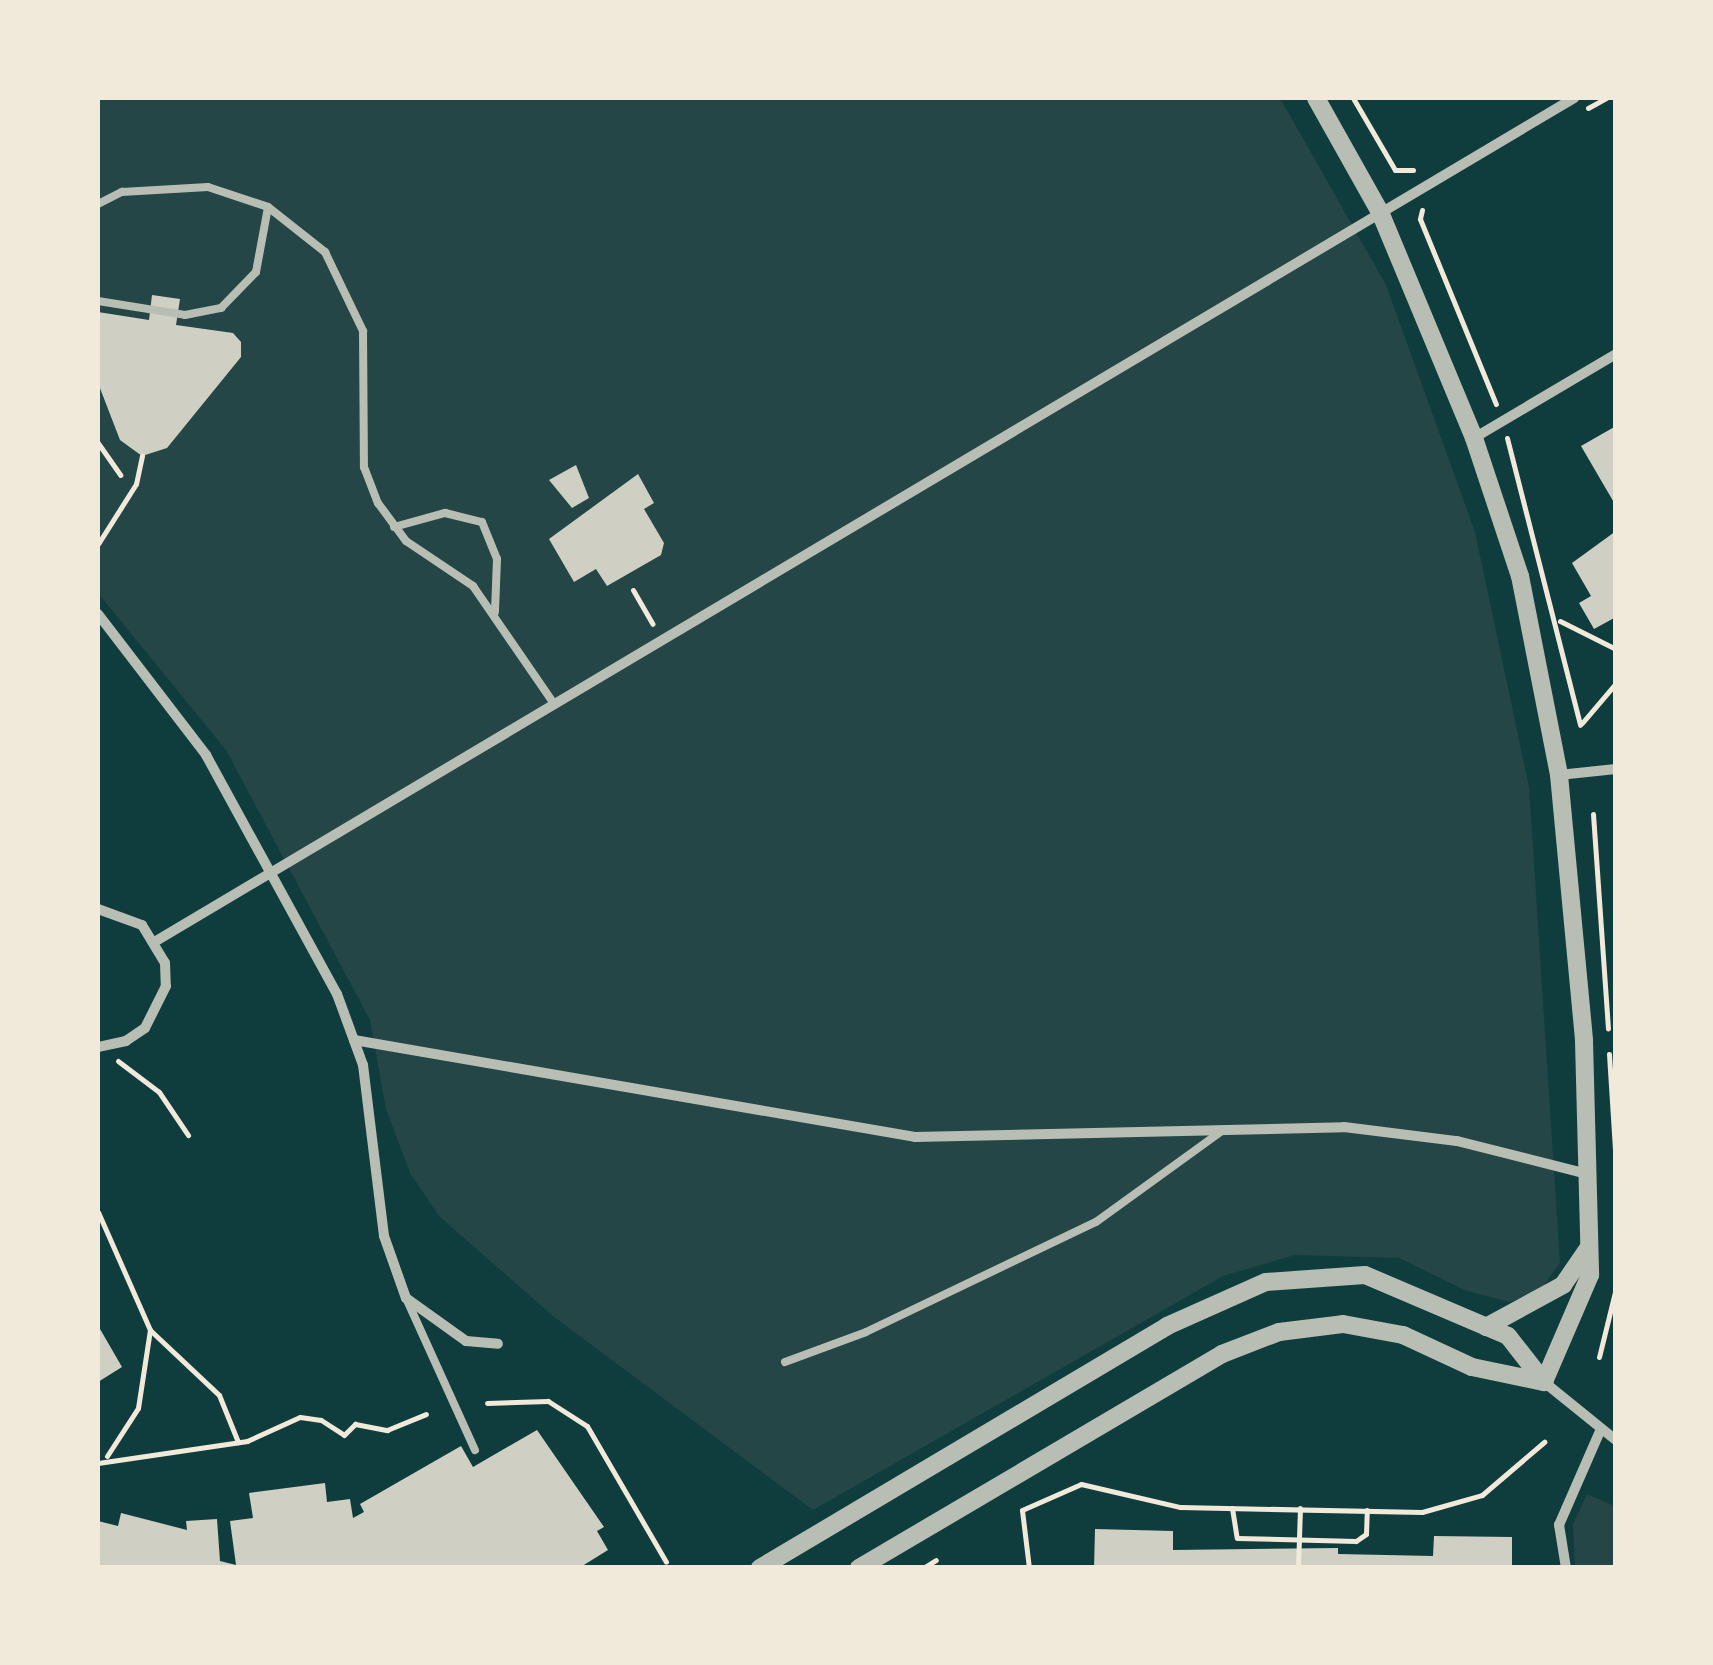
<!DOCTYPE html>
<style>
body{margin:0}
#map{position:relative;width:1713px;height:1665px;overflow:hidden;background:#0f3d3e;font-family:Signika,sans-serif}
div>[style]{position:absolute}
.green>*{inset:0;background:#244646}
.building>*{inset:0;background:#cfcfc3}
.path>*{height:5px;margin:-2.5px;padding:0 2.5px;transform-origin:2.5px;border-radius:2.5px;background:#f1e9da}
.service>*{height:8px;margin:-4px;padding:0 4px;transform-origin:4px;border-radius:4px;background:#b8beb3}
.minor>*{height:10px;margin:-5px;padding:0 5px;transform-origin:5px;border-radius:5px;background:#b8beb3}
.tertiary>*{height:18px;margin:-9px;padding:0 9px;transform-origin:9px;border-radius:9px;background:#b8beb3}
span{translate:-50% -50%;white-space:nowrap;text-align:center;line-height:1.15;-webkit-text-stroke:10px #f1e9da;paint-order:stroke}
.frame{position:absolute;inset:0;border:100px solid #f1e9da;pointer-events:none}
</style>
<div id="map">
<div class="green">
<div style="clip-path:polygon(98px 98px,1280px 98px,1386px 285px,1475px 532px,1529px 787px,1560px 1263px,1539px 1292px,1510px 1302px,1467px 1291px,1399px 1258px,1295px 1255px,1223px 1276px,813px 1510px,553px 1316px,439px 1216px,410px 1173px,386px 1109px,370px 1020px,226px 750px,98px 593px)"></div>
<div style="clip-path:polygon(1587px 1494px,1615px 1506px,1615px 1567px,1575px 1567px,1573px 1524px)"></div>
</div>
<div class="building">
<div style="clip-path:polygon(152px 295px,180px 299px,176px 325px,233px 333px,241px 342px,241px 357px,167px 448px,142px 456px,120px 440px,98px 383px,98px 312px,149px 320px)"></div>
<div style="clip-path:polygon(1616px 426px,1616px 506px,1581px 446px)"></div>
<div style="clip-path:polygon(576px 465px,589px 498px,572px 508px,549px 480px)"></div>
<div style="clip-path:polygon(638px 474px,654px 503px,644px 509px,664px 543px,661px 555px,607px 586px,596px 569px,574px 582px,549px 539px)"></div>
<div style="clip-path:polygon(1616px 531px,1616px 617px,1594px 629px,1579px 603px,1591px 596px,1572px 563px)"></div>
<div style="clip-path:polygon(100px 1329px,122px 1367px,98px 1382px,98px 1331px)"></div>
<div style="clip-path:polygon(537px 1430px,604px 1527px,597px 1531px,608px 1550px,579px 1568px,98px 1568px,98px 1521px,118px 1526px,121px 1513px,187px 1530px,186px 1521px,217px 1519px,220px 1561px,236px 1565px,230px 1521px,253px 1518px,249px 1493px,325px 1483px,327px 1502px,350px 1499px,353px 1518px,364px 1512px,360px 1504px,461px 1446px,473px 1467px)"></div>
<div style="clip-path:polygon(1095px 1529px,1173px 1531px,1173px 1550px,1338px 1548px,1338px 1554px,1433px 1556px,1434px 1536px,1512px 1537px,1512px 1568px,1094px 1568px)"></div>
</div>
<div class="path">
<div style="left:1353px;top:98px;width:83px;rotate:59.7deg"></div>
<div style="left:1395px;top:170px;width:18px"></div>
<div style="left:1588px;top:108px;width:21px;rotate:-29deg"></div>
<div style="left:1422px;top:210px;width:9px;rotate:103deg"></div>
<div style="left:1420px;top:219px;width:200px;rotate:67.7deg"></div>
<div style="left:1507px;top:438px;width:296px;rotate:75.7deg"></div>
<div style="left:98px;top:443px;width:39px;rotate:55deg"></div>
<div style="left:98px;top:544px;width:71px;rotate:-57.7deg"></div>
<div style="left:136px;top:484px;width:29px;rotate:-78deg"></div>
<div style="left:633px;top:590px;width:39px;rotate:60deg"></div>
<div style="left:1560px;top:621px;width:63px;rotate:26.6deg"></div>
<div style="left:1582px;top:723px;width:52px;rotate:-49.6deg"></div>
<div style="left:1593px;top:814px;width:215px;rotate:86deg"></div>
<div style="left:1609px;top:1054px;width:111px;rotate:86.4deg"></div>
<div style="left:118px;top:1061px;width:51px;rotate:37.1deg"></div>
<div style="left:159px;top:1092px;width:52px;rotate:56deg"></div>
<div style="left:98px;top:1212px;width:129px;rotate:66.2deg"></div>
<div style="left:150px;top:1330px;width:95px;rotate:43.3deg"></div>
<div style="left:219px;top:1395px;width:51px;rotate:68deg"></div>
<div style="left:1599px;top:1357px;width:71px;rotate:-76.2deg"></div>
<div style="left:487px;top:1403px;width:61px;rotate:-1.9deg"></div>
<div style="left:548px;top:1401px;width:46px;rotate:32.7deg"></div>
<div style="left:587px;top:1426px;width:157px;rotate:59.8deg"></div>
<div style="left:107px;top:1456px;width:57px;rotate:-57.1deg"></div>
<div style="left:138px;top:1408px;width:79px;rotate:-81.3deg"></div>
<div style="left:98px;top:1463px;width:151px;rotate:-8.4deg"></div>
<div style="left:247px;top:1441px;width:58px;rotate:-24.4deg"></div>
<div style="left:300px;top:1417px;width:21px;rotate:8deg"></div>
<div style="left:321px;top:1420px;width:27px;rotate:33deg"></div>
<div style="left:344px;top:1435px;width:16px;rotate:-45deg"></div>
<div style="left:355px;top:1424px;width:33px;rotate:11deg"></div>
<div style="left:387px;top:1430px;width:42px;rotate:-22.3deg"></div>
<div style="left:1232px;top:1508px;width:30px;rotate:81deg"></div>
<div style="left:1237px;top:1538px;width:119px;rotate:1.4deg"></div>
<div style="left:1356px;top:1541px;width:12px;rotate:-35deg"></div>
<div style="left:1366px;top:1534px;width:24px;rotate:-88deg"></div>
<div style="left:923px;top:1568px;width:15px;rotate:-32deg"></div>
<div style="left:1029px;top:1568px;width:58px;rotate:-96.9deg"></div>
<div style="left:1022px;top:1510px;width:64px;rotate:-23.8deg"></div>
<div style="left:1081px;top:1484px;width:102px;rotate:13.1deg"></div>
<div style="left:1180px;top:1507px;width:242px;rotate:1.2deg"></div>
<div style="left:1422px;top:1512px;width:62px;rotate:-15.8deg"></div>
<div style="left:1482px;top:1495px;width:82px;rotate:-40.5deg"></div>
<div style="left:1298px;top:1568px;width:60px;rotate:-88.1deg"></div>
</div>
<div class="service">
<div style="left:98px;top:204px;width:27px;rotate:-27deg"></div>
<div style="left:122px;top:192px;width:86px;rotate:-3.3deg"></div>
<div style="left:208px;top:187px;width:63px;rotate:18.4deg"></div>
<div style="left:268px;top:207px;width:73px;rotate:38.3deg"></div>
<div style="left:325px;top:252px;width:88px;rotate:64.3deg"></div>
<div style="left:363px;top:331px;width:136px;rotate:89.6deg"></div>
<div style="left:364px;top:467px;width:39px;rotate:69deg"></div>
<div style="left:378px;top:503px;width:47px;rotate:53.6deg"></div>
<div style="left:406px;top:541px;width:81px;rotate:33.9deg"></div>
<div style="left:473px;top:586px;width:143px;rotate:55.5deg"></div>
<div style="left:98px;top:301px;width:88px;rotate:9.1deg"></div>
<div style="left:185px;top:315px;width:37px;rotate:-11deg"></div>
<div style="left:221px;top:308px;width:50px;rotate:-45.8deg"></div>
<div style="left:256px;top:272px;width:66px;rotate:-79.5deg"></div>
<div style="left:394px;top:527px;width:53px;rotate:-15.4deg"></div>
<div style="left:445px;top:513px;width:38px;rotate:14deg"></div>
<div style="left:482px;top:522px;width:40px;rotate:68deg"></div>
<div style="left:497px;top:559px;width:53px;rotate:92.2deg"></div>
<div style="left:406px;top:1298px;width:167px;rotate:65.6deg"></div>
<div style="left:785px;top:1362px;width:86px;rotate:-20.3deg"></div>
<div style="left:866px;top:1332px;width:255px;rotate:-25.6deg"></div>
<div style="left:1096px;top:1222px;width:157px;rotate:-35.9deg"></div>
</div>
<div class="minor">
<div style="left:1474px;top:438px;width:165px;rotate:-30.6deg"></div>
<div style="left:98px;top:614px;width:178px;rotate:52.5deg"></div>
<div style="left:206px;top:755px;width:273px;rotate:61.3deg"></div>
<div style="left:337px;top:994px;width:76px;rotate:69.9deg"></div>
<div style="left:363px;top:1065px;width:172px;rotate:83deg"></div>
<div style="left:384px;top:1236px;width:66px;rotate:70.5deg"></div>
<div style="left:406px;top:1298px;width:74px;rotate:35.6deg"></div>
<div style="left:466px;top:1341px;width:32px;rotate:5deg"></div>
<div style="left:1559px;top:775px;width:57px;rotate:-6deg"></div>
<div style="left:98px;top:909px;width:47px;rotate:20deg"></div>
<div style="left:142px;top:925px;width:44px;rotate:58.8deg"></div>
<div style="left:165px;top:963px;width:23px;rotate:88deg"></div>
<div style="left:166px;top:986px;width:47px;rotate:116.6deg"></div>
<div style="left:145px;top:1028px;width:23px;rotate:146deg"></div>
<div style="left:126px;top:1041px;width:29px;rotate:168deg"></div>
<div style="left:156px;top:941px;width:1650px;rotate:-30.73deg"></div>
<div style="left:354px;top:1040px;width:569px;rotate:9.81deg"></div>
<div style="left:915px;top:1137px;width:429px;rotate:-1.3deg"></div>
<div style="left:1344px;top:1127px;width:114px;rotate:7.1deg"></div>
<div style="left:1457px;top:1141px;width:134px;rotate:14.2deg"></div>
<div style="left:1544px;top:1382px;width:92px;rotate:38.9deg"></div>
<div style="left:1566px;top:1568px;width:44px;rotate:-99.2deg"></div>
<div style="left:1559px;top:1525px;width:105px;rotate:-66.4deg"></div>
</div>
<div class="tertiary">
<div style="left:1316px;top:98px;width:131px;rotate:60.7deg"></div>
<div style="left:1380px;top:212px;width:245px;rotate:67.4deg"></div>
<div style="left:1474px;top:438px;width:145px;rotate:71.6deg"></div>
<div style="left:1520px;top:576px;width:203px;rotate:78.9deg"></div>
<div style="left:1559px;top:775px;width:267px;rotate:84.6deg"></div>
<div style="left:1584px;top:1041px;width:234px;rotate:88.5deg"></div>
<div style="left:1590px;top:1275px;width:116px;rotate:113.3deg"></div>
<div style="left:1486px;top:1327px;width:88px;rotate:-28.6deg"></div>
<div style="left:1563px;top:1285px;width:46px;rotate:-55.6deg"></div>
<div style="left:760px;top:1568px;width:474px;rotate:-30.7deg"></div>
<div style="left:1167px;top:1326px;width:108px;rotate:-24deg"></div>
<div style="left:1266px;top:1282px;width:99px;rotate:-4deg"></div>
<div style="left:1365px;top:1275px;width:155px;rotate:23.1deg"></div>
<div style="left:1508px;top:1336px;width:58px;rotate:52deg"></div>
<div style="left:859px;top:1568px;width:421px;rotate:-30.5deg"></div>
<div style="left:1222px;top:1354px;width:61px;rotate:-21.1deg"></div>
<div style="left:1279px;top:1332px;width:64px;rotate:-7.1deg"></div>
<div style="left:1343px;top:1324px;width:61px;rotate:10.4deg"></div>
<div style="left:1403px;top:1335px;width:76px;rotate:24.9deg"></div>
<div style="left:1472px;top:1367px;width:74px;rotate:11.8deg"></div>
</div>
<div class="frame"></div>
</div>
